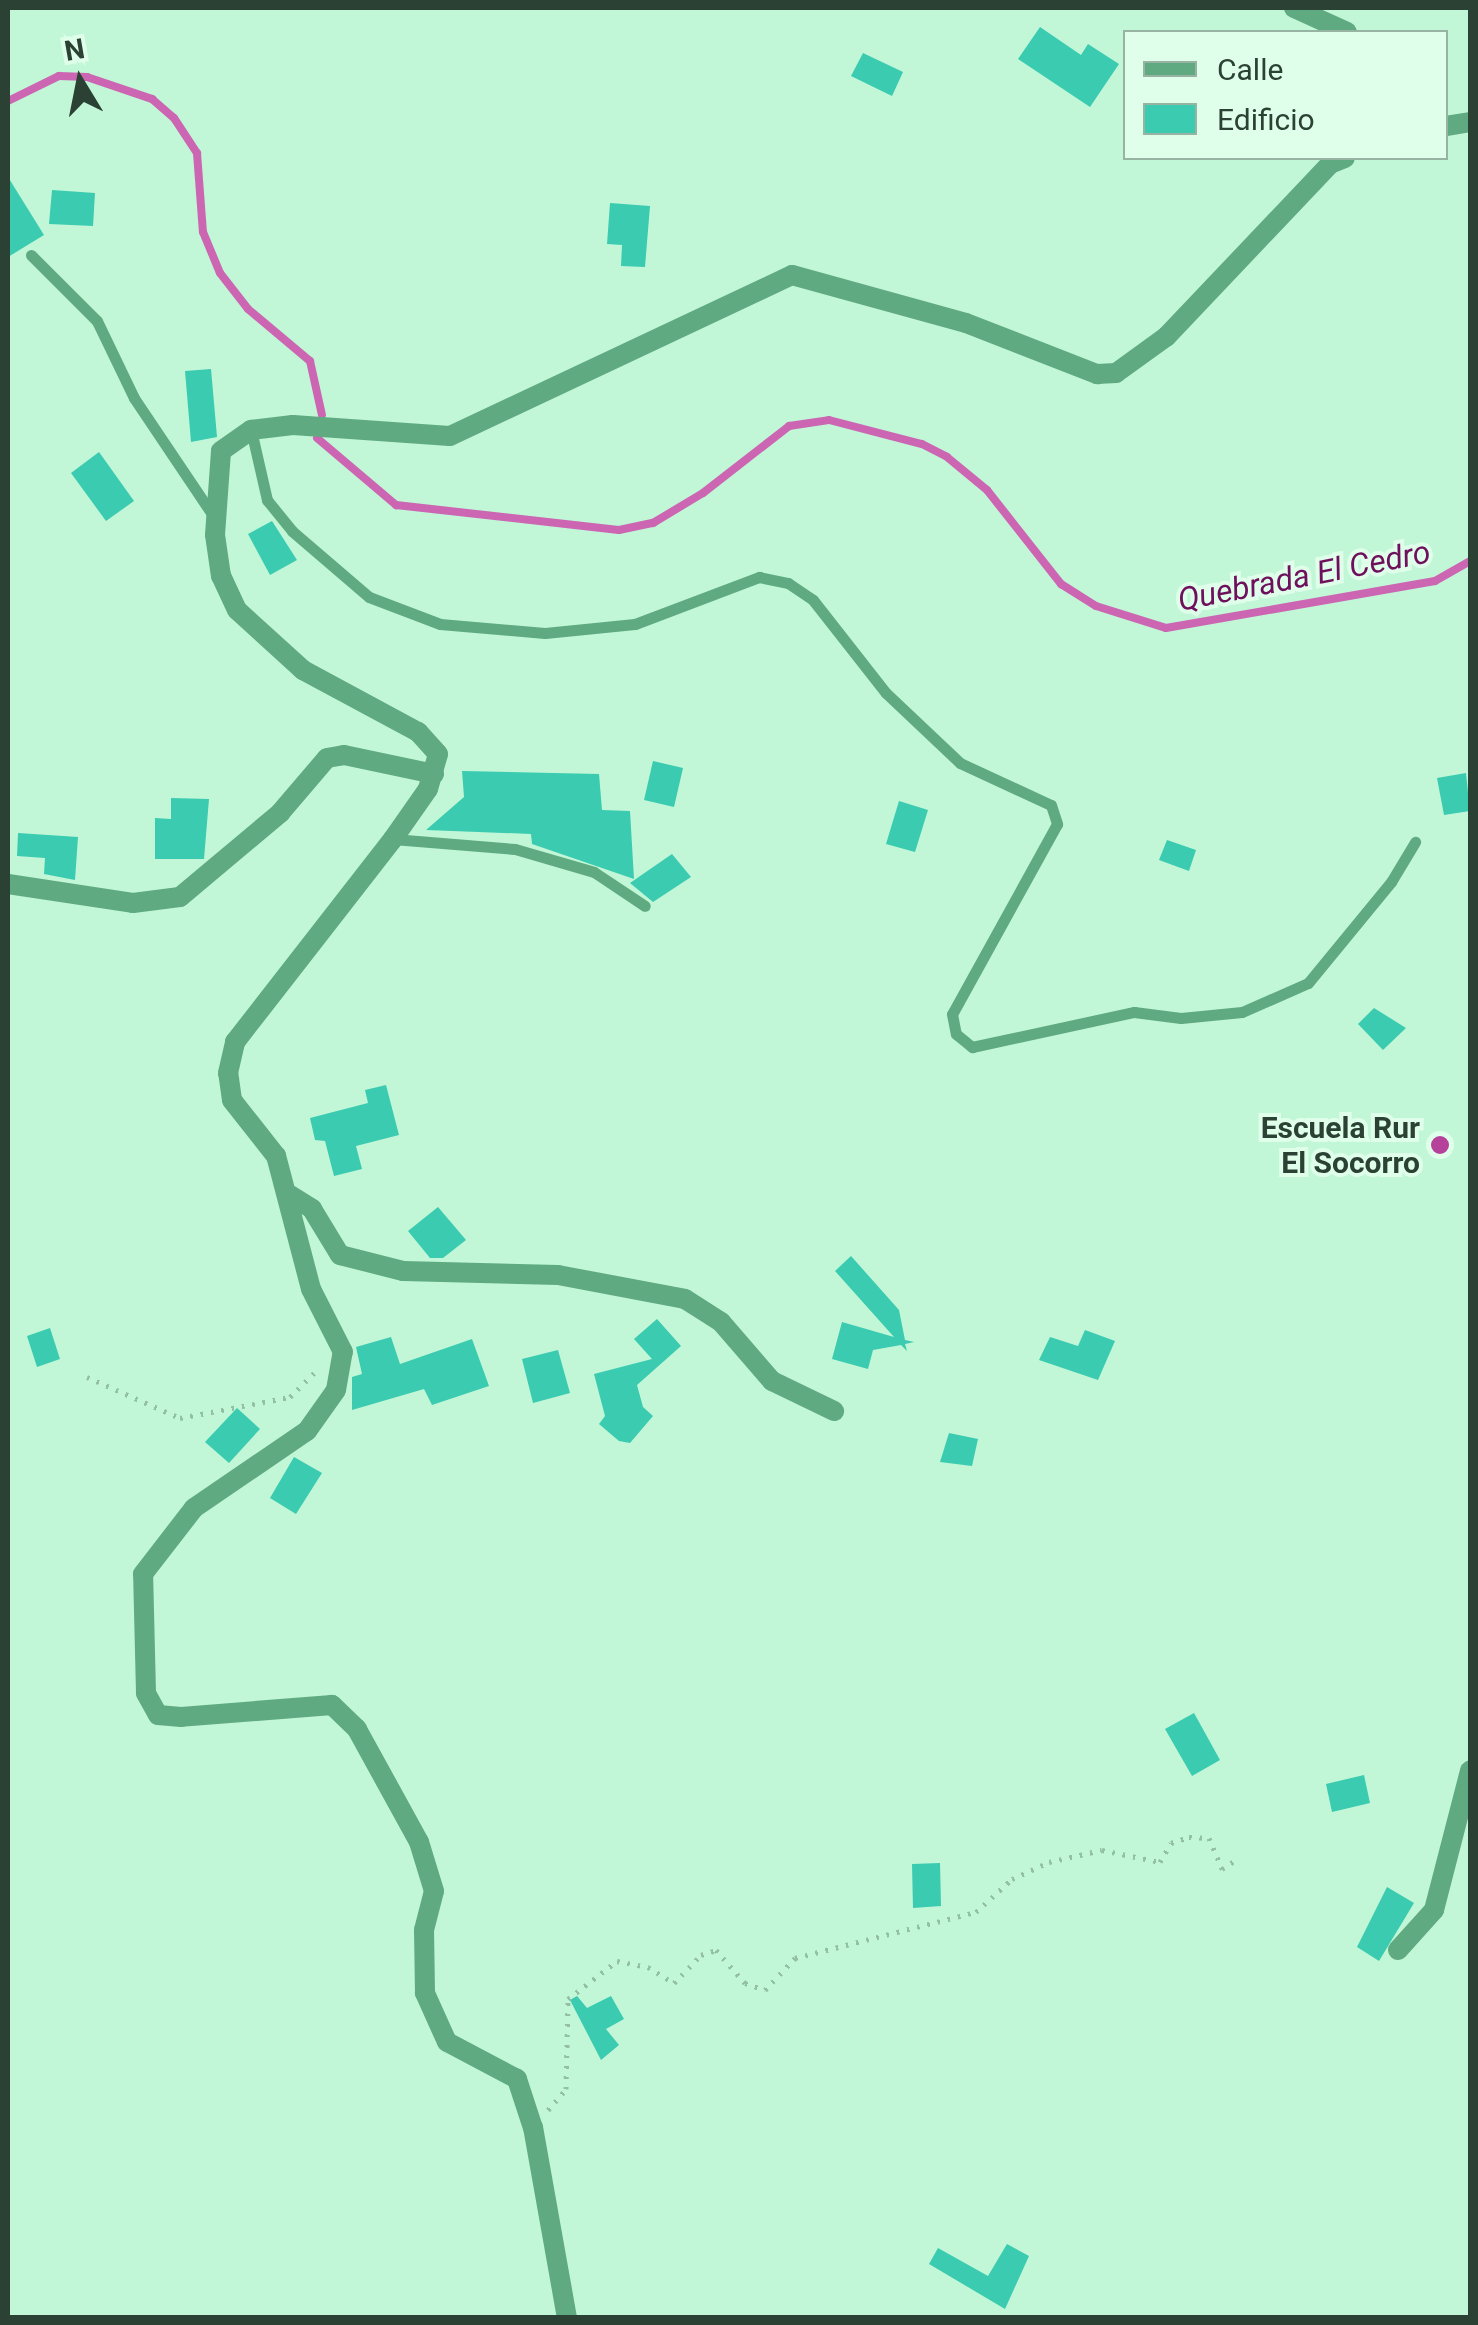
<!DOCTYPE html>
<style>
body{margin:0}
#map{position:relative;width:1478px;height:2325px;overflow:hidden;background:#c1f7d6;font-family:Roboto,sans-serif}
div>[style]{position:absolute}
.stream>*{height:8px;margin:-4px;padding:0 4px;transform-origin:4px;border-radius:4px;background:#cc66b2}
.building>*{inset:0;background:#3acbb1}
.path>*{height:5px;margin-top:-2.5px;transform-origin:0;background:repeating-linear-gradient(90deg,#93bfa4 0 2.5px,transparent 0 10.5px)}
.lane>*{height:11px;margin:-5.5px;padding:0 5.5px;transform-origin:5.5px;border-radius:5.5px;background:#5faa81}
.street>*{height:20px;margin:-10px;padding:0 10px;transform-origin:10px;border-radius:10px;background:#5faa81}
.dots>*{width:28px;height:28px;translate:-50% -50%;box-sizing:border-box;border:5px solid #dfffeb;border-radius:50%}
span{translate:-50% -50%;white-space:nowrap;text-align:center;line-height:1.15;-webkit-text-stroke:8px #dfffeb;paint-order:stroke}
.poi-label{font-size:30px;color:#2b4134;font-weight:700}
.right{translate:-100% -50%;text-align:right}
.water-label{font-size:32px;color:#6f105c;font-style:italic}
.frame{position:absolute;inset:0;border:10px solid #2b4134;pointer-events:none}
.legend{position:absolute;left:1123px;top:30px;width:325px;height:130px;box-sizing:border-box;background:#dfffeb;border:2px solid #97b3a2;margin:0;padding:12px 18px;list-style:none;font-size:30px;color:#2b4134}
.legend li{display:flex;align-items:center;gap:20px;height:50px}
.legend b{width:50px;border:2px solid #97b3a2}
.north{position:absolute;left:30px;top:30px;width:100px;height:100px;-webkit-text-stroke:8px #dfffeb;paint-order:stroke;rotate:350deg;font-size:28px;font-weight:700;line-height:40px;text-align:center;color:#2b4134}
.north::after{content:'';display:block;margin:auto;width:35px;height:45px;background:#2b4134;clip-path:polygon(50% 0,100% 100%,50% 72%,0 100%)}
</style>
<div id="map">
<div class="stream">
<div style="left:8px;top:101px;width:57px;rotate:-26.1deg"></div>
<div style="left:59px;top:76px;width:28px;rotate:2deg"></div>
<div style="left:87px;top:77px;width:69px;rotate:18.7deg"></div>
<div style="left:152px;top:99px;width:29px;rotate:41deg"></div>
<div style="left:174px;top:118px;width:42px;rotate:56.7deg"></div>
<div style="left:197px;top:153px;width:79px;rotate:85.7deg"></div>
<div style="left:203px;top:232px;width:44px;rotate:67.5deg"></div>
<div style="left:220px;top:273px;width:46px;rotate:52.1deg"></div>
<div style="left:248px;top:309px;width:81px;rotate:40deg"></div>
<div style="left:310px;top:361px;width:55px;rotate:77.5deg"></div>
<div style="left:317px;top:438px;width:104px;rotate:40.3deg"></div>
<div style="left:396px;top:505px;width:224px;rotate:6.4deg"></div>
<div style="left:619px;top:530px;width:35px;rotate:-12deg"></div>
<div style="left:653px;top:523px;width:58px;rotate:-31deg"></div>
<div style="left:703px;top:493px;width:109px;rotate:-37.9deg"></div>
<div style="left:789px;top:426px;width:40px;rotate:-8.5deg"></div>
<div style="left:829px;top:420px;width:96px;rotate:14.5deg"></div>
<div style="left:922px;top:444px;width:28px;rotate:27deg"></div>
<div style="left:947px;top:457px;width:52px;rotate:39.5deg"></div>
<div style="left:987px;top:490px;width:120px;rotate:51.8deg"></div>
<div style="left:1061px;top:584px;width:41px;rotate:32.2deg"></div>
<div style="left:1096px;top:606px;width:73px;rotate:17.4deg"></div>
<div style="left:1166px;top:628px;width:273px;rotate:-9.9deg"></div>
<div style="left:1435px;top:581px;width:40px;rotate:-29.7deg"></div>
</div>
<div class="building">
<div style="clip-path:polygon(1040px 27px,1081px 55px,1088px 44px,1119px 64px,1090px 107px,1018px 59px)"></div>
<div style="clip-path:polygon(863px 53px,903px 72px,892px 96px,851px 76px)"></div>
<div style="clip-path:polygon(8px 177px,44px 235px,8px 257px)"></div>
<div style="clip-path:polygon(52px 190px,95px 193px,93px 226px,49px 224px)"></div>
<div style="clip-path:polygon(610px 203px,650px 206px,645px 267px,621px 266px,622px 245px,607px 244px)"></div>
<div style="clip-path:polygon(211px 369px,217px 437px,191px 442px,185px 371px)"></div>
<div style="clip-path:polygon(99px 452px,134px 501px,106px 521px,71px 473px)"></div>
<div style="clip-path:polygon(272px 521px,297px 560px,270px 575px,248px 534px)"></div>
<div style="clip-path:polygon(653px 761px,683px 768px,674px 807px,644px 800px)"></div>
<div style="clip-path:polygon(462px 771px,599px 774px,602px 810px,630px 811px,634px 879px,532px 844px,531px 834px,426px 830px,464px 797px)"></div>
<div style="clip-path:polygon(1466px 773px,1470px 811px,1444px 815px,1437px 778px)"></div>
<div style="clip-path:polygon(171px 798px,209px 799px,204px 859px,155px 859px,155px 818px,171px 819px)"></div>
<div style="clip-path:polygon(899px 801px,928px 810px,915px 852px,886px 844px)"></div>
<div style="clip-path:polygon(18px 833px,78px 837px,75px 880px,44px 874px,45px 858px,17px 856px)"></div>
<div style="clip-path:polygon(1167px 840px,1196px 850px,1189px 871px,1159px 860px)"></div>
<div style="clip-path:polygon(672px 854px,691px 877px,653px 902px,630px 883px)"></div>
<div style="clip-path:polygon(1374px 1008px,1406px 1028px,1383px 1050px,1358px 1024px)"></div>
<div style="clip-path:polygon(386px 1085px,399px 1135px,356px 1146px,362px 1169px,334px 1176px,325px 1141px,315px 1140px,310px 1118px,368px 1103px,365px 1090px)"></div>
<div style="clip-path:polygon(438px 1207px,466px 1240px,443px 1258px,430px 1258px,408px 1231px)"></div>
<div style="clip-path:polygon(851px 1256px,899px 1310px,905px 1340px,914px 1342px,905px 1344px,907px 1351px,901px 1345px,873px 1350px,868px 1369px,832px 1359px,842px 1322px,894px 1337px,835px 1271px)"></div>
<div style="clip-path:polygon(657px 1319px,681px 1346px,637px 1385px,643px 1407px,653px 1416px,630px 1443px,619px 1441px,599px 1424px,605px 1416px,594px 1374px,652px 1359px,634px 1339px)"></div>
<div style="clip-path:polygon(50px 1328px,60px 1359px,37px 1367px,27px 1336px)"></div>
<div style="clip-path:polygon(1085px 1330px,1115px 1341px,1098px 1380px,1039px 1360px,1050px 1337px,1078px 1346px)"></div>
<div style="clip-path:polygon(391px 1337px,400px 1364px,472px 1339px,489px 1386px,432px 1405px,424px 1389px,352px 1410px,352px 1377px,362px 1374px,356px 1347px)"></div>
<div style="clip-path:polygon(558px 1350px,570px 1393px,533px 1403px,522px 1359px)"></div>
<div style="clip-path:polygon(237px 1408px,260px 1429px,229px 1463px,205px 1442px)"></div>
<div style="clip-path:polygon(949px 1433px,978px 1439px,972px 1466px,940px 1462px)"></div>
<div style="clip-path:polygon(294px 1457px,322px 1473px,296px 1514px,270px 1498px)"></div>
<div style="clip-path:polygon(1194px 1713px,1220px 1760px,1192px 1776px,1165px 1729px)"></div>
<div style="clip-path:polygon(1364px 1775px,1370px 1803px,1332px 1812px,1326px 1784px)"></div>
<div style="clip-path:polygon(940px 1863px,941px 1906px,913px 1908px,912px 1864px)"></div>
<div style="clip-path:polygon(1387px 1887px,1414px 1903px,1379px 1961px,1357px 1947px)"></div>
<div style="clip-path:polygon(577px 1996px,587px 2008px,611px 1996px,624px 2019px,606px 2029px,619px 2045px,601px 2060px,570px 2000px)"></div>
<div style="clip-path:polygon(1007px 2244px,1029px 2256px,1005px 2309px,929px 2264px,938px 2248px,988px 2276px)"></div>
</div>
<div class="path">
<div style="left:87px;top:1377px;width:102px;rotate:23.8deg"></div>
<div style="left:180px;top:1418px;width:112px;rotate:-10.8deg"></div>
<div style="left:290px;top:1397px;width:38px;rotate:-45deg"></div>
<div style="left:548px;top:2110px;width:28px;rotate:-49deg"></div>
<div style="left:566px;top:2089px;width:90px;rotate:-88.7deg"></div>
<div style="left:568px;top:1999px;width:62px;rotate:-37.8deg"></div>
<div style="left:617px;top:1961px;width:32px;rotate:11deg"></div>
<div style="left:648px;top:1967px;width:31px;rotate:32deg"></div>
<div style="left:674px;top:1983px;width:39px;rotate:-46deg"></div>
<div style="left:701px;top:1955px;width:16px;rotate:-18deg"></div>
<div style="left:716px;top:1950px;width:44px;rotate:48.7deg"></div>
<div style="left:745px;top:1983px;width:21px;rotate:19deg"></div>
<div style="left:765px;top:1990px;width:44px;rotate:-46.8deg"></div>
<div style="left:795px;top:1958px;width:187px;rotate:-14.3deg"></div>
<div style="left:976px;top:1912px;width:49px;rotate:-42.5deg"></div>
<div style="left:1012px;top:1879px;width:41px;rotate:-24.7deg"></div>
<div style="left:1049px;top:1862px;width:54px;rotate:-12.8deg"></div>
<div style="left:1102px;top:1850px;width:59px;rotate:11.7deg"></div>
<div style="left:1160px;top:1862px;width:22px;rotate:-60deg"></div>
<div style="left:1171px;top:1843px;width:19px;rotate:-18deg"></div>
<div style="left:1189px;top:1837px;width:20px;rotate:3deg"></div>
<div style="left:1209px;top:1838px;width:34px;rotate:67deg"></div>
<div style="left:1222px;top:1869px;width:20px;rotate:-33deg"></div>
</div>
<div class="lane">
<div style="left:31px;top:255px;width:93px;rotate:45deg"></div>
<div style="left:97px;top:321px;width:85px;rotate:64.3deg"></div>
<div style="left:134px;top:398px;width:147px;rotate:56.1deg"></div>
<div style="left:251px;top:430px;width:72px;rotate:77.1deg"></div>
<div style="left:267px;top:500px;width:40px;rotate:51deg"></div>
<div style="left:292px;top:531px;width:101px;rotate:40.6deg"></div>
<div style="left:369px;top:597px;width:76px;rotate:20.8deg"></div>
<div style="left:440px;top:624px;width:105px;rotate:4.9deg"></div>
<div style="left:545px;top:633px;width:90px;rotate:-5.7deg"></div>
<div style="left:635px;top:624px;width:133px;rotate:-20.8deg"></div>
<div style="left:759px;top:577px;width:30px;rotate:12deg"></div>
<div style="left:788px;top:583px;width:30px;rotate:34deg"></div>
<div style="left:813px;top:600px;width:118px;rotate:51.9deg"></div>
<div style="left:886px;top:693px;width:102px;rotate:43.4deg"></div>
<div style="left:960px;top:763px;width:100px;rotate:24.8deg"></div>
<div style="left:1051px;top:805px;width:20px;rotate:72deg"></div>
<div style="left:1057px;top:824px;width:217px;rotate:118.9deg"></div>
<div style="left:952px;top:1014px;width:20px;rotate:79deg"></div>
<div style="left:956px;top:1034px;width:21px;rotate:39deg"></div>
<div style="left:972px;top:1047px;width:166px;rotate:-12.2deg"></div>
<div style="left:1134px;top:1012px;width:47px;rotate:7.3deg"></div>
<div style="left:1181px;top:1018px;width:61px;rotate:-5.6deg"></div>
<div style="left:1242px;top:1012px;width:72px;rotate:-23.7deg"></div>
<div style="left:1308px;top:983px;width:131px;rotate:-50.6deg"></div>
<div style="left:1391px;top:882px;width:47px;rotate:-59deg"></div>
<div style="left:393px;top:839px;width:122px;rotate:4.7deg"></div>
<div style="left:515px;top:849px;width:82px;rotate:16.2deg"></div>
<div style="left:594px;top:872px;width:61px;rotate:33.7deg"></div>
</div>
<div class="street">
<div style="left:1294px;top:8px;width:58px;rotate:24.4deg"></div>
<div style="left:1446px;top:126px;width:24px;rotate:-9deg"></div>
<div style="left:8px;top:884px;width:126px;rotate:8.6deg"></div>
<div style="left:133px;top:903px;width:47px;rotate:-7.3deg"></div>
<div style="left:180px;top:897px;width:131px;rotate:-40deg"></div>
<div style="left:280px;top:813px;width:72px;rotate:-49.5deg"></div>
<div style="left:327px;top:758px;width:17px;rotate:-10deg"></div>
<div style="left:344px;top:755px;width:92px;rotate:11.9deg"></div>
<div style="left:290px;top:1195px;width:26px;rotate:32deg"></div>
<div style="left:312px;top:1209px;width:54px;rotate:58.7deg"></div>
<div style="left:340px;top:1255px;width:65px;rotate:14.3deg"></div>
<div style="left:403px;top:1271px;width:155px;rotate:1.5deg"></div>
<div style="left:558px;top:1275px;width:129px;rotate:10.7deg"></div>
<div style="left:685px;top:1299px;width:43px;rotate:32.6deg"></div>
<div style="left:721px;top:1322px;width:78px;rotate:49.2deg"></div>
<div style="left:772px;top:1381px;width:69px;rotate:25.8deg"></div>
<div style="left:1398px;top:1950px;width:54px;rotate:-48deg"></div>
<div style="left:1434px;top:1910px;width:144px;rotate:-75.5deg"></div>
<div style="left:567px;top:2318px;width:193px;rotate:-100.1deg"></div>
<div style="left:533px;top:2128px;width:52px;rotate:-108.1deg"></div>
<div style="left:517px;top:2079px;width:79px;rotate:-152.1deg"></div>
<div style="left:447px;top:2042px;width:54px;rotate:-114.2deg"></div>
<div style="left:425px;top:1993px;width:63px;rotate:-90.9deg"></div>
<div style="left:424px;top:1930px;width:40px;rotate:-75.6deg"></div>
<div style="left:434px;top:1891px;width:51px;rotate:-107deg"></div>
<div style="left:419px;top:1842px;width:129px;rotate:-118.8deg"></div>
<div style="left:357px;top:1729px;width:35px;rotate:-136deg"></div>
<div style="left:332px;top:1705px;width:151px;rotate:175.5deg"></div>
<div style="left:181px;top:1717px;width:23px;rotate:-175deg"></div>
<div style="left:158px;top:1715px;width:25px;rotate:-119deg"></div>
<div style="left:146px;top:1693px;width:119px;rotate:-91.4deg"></div>
<div style="left:143px;top:1574px;width:83px;rotate:-52.3deg"></div>
<div style="left:194px;top:1508px;width:137px;rotate:-34.3deg"></div>
<div style="left:307px;top:1431px;width:50px;rotate:-54.7deg"></div>
<div style="left:336px;top:1390px;width:39px;rotate:-80deg"></div>
<div style="left:343px;top:1352px;width:71px;rotate:-116.9deg"></div>
<div style="left:311px;top:1289px;width:138px;rotate:-104.7deg"></div>
<div style="left:276px;top:1156px;width:71px;rotate:-128.2deg"></div>
<div style="left:232px;top:1100px;width:27px;rotate:-98deg"></div>
<div style="left:228px;top:1073px;width:32px;rotate:-77deg"></div>
<div style="left:235px;top:1042px;width:257px;rotate:-52.1deg"></div>
<div style="left:393px;top:839px;width:61px;rotate:-55deg"></div>
<div style="left:428px;top:789px;width:36px;rotate:-74deg"></div>
<div style="left:438px;top:754px;width:30px;rotate:-132deg"></div>
<div style="left:418px;top:732px;width:131px;rotate:-151.7deg"></div>
<div style="left:303px;top:670px;width:89px;rotate:-137.7deg"></div>
<div style="left:237px;top:610px;width:38px;rotate:-115deg"></div>
<div style="left:221px;top:576px;width:41px;rotate:-98.3deg"></div>
<div style="left:215px;top:535px;width:84px;rotate:-85.9deg"></div>
<div style="left:221px;top:451px;width:37px;rotate:-35deg"></div>
<div style="left:251px;top:430px;width:42px;rotate:-6.8deg"></div>
<div style="left:293px;top:425px;width:157px;rotate:4deg"></div>
<div style="left:450px;top:436px;width:378px;rotate:-25.2deg"></div>
<div style="left:792px;top:275px;width:180px;rotate:15.4deg"></div>
<div style="left:966px;top:323px;width:141px;rotate:21.3deg"></div>
<div style="left:1097px;top:374px;width:19px;rotate:-3deg"></div>
<div style="left:1116px;top:373px;width:62px;rotate:-35.8deg"></div>
<div style="left:1166px;top:337px;width:238px;rotate:-46.5deg"></div>
<div style="left:1330px;top:164px;width:16px;rotate:-22deg"></div>
</div>
<div class="dots">
<div style="left:1440px;top:1145px;background:#b5419a"></div>
</div>
<div class="poi-label">
<span class="right" style="left:1420px;top:1145px">Escuela Rur<br>El Socorro</span>
</div>
<div class="water-label">
<span style="left:1304px;top:576px;rotate:-11deg">Quebrada El Cedro</span>
</div>
<div class="frame"></div>
<ul class="legend">
<li><b style="height:12px;background:#5faa81"></b>Calle</li>
<li><b style="height:28px;background:#3acbb1"></b>Edificio</li>
</ul>
<div class="north">N</div>
</div>
